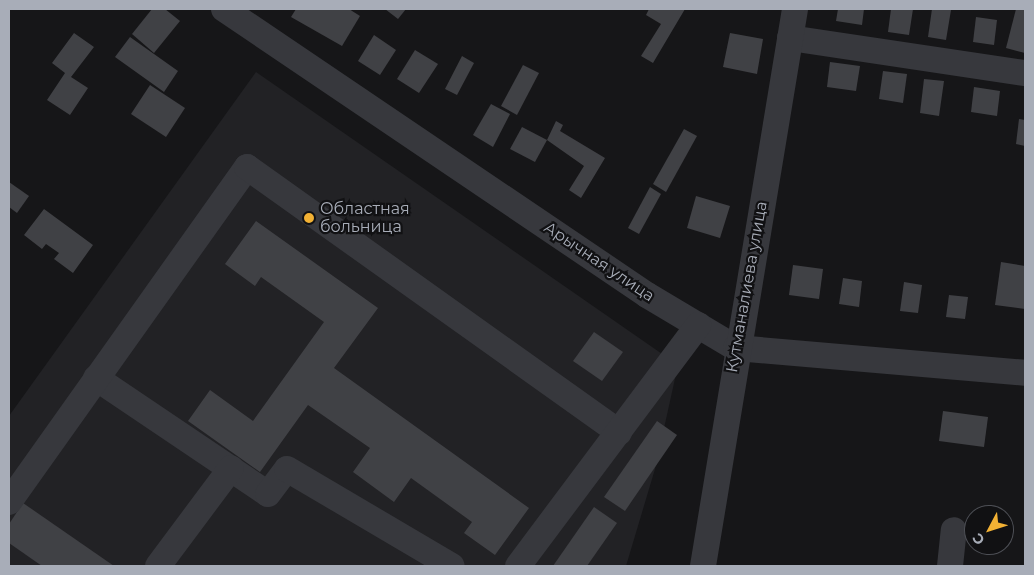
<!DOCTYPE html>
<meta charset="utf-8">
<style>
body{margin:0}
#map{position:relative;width:1034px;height:575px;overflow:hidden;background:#161618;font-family:Montserrat,sans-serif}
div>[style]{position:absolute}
.built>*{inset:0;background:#222225}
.building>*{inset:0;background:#404145}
.minor>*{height:26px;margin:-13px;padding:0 13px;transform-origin:13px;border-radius:13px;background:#37383d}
.dots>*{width:14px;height:14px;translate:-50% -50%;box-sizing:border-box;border:2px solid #111113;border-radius:50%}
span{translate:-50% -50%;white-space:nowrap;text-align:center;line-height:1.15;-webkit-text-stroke:4.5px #111113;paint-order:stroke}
.poi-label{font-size:16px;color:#a8adb8}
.left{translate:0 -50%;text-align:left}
.street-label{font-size:16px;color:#a8adb8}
.frame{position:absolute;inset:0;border:10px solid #a8adb8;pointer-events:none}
.north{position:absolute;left:964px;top:505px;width:50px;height:50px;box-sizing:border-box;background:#111113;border:1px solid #4d4f55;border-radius:50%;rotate:230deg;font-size:14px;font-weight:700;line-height:20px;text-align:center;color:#a8adb8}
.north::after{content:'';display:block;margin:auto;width:18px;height:22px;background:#f2b134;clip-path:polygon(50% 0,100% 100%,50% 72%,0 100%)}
</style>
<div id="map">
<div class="built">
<div style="clip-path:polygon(256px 72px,678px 365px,655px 469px,626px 566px,9px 566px,9px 416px)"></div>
</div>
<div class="building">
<div style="clip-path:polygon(152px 9px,165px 9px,180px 21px,154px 53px,132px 34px)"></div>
<div style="clip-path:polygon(296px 9px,349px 9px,360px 16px,342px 46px,291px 17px)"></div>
<div style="clip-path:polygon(385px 9px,406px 9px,398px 19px)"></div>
<div style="clip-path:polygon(649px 9px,685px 9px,653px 63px,641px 56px,661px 24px,646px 15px)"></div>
<div style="clip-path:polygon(838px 9px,864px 9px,862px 25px,836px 21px)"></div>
<div style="clip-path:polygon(891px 9px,913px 9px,909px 35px,888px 32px)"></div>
<div style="clip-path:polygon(932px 9px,951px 10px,946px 40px,928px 37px)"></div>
<div style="clip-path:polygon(1016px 9px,1025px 9px,1025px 53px,1006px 48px)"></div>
<div style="clip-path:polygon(976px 17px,997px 20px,994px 45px,973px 42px)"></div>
<div style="clip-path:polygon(74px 33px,94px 47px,71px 77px,88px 88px,70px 115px,47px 100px,65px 73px,52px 63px)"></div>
<div style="clip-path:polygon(730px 33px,763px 39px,757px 74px,723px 67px)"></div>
<div style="clip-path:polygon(374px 35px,396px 50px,380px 75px,358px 61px)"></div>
<div style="clip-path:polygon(130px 37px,178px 71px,164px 92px,115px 57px)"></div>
<div style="clip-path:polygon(415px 50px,438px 64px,419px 93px,397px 79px)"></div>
<div style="clip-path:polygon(462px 56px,474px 63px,457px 95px,445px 89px)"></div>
<div style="clip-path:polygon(830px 62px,860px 66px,856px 91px,827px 87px)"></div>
<div style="clip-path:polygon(523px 65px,539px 73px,517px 115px,501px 106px)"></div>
<div style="clip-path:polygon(883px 71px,907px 74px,903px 103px,879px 99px)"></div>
<div style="clip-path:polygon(924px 79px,944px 81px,939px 116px,920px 113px)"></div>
<div style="clip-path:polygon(150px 85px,185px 108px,166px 137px,131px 114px)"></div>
<div style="clip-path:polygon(974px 87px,1000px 91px,997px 116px,971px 112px)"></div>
<div style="clip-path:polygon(491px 104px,510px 114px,493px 147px,473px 135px)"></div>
<div style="clip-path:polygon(1019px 119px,1025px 120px,1025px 146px,1016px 144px)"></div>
<div style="clip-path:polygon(556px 121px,563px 125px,560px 131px,605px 158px,581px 198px,569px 190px,584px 166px,547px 140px)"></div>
<div style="clip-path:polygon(522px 127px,547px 140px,535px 162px,510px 149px)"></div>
<div style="clip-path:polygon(684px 129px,697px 136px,666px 192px,653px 184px)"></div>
<div style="clip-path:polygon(9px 182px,29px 196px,17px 213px,9px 207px)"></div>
<div style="clip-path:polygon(650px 187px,661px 194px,639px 234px,628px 228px)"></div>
<div style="clip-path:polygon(696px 196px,730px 206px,720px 238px,687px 228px)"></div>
<div style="clip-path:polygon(44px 209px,93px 245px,73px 273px,54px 259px,59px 253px,46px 244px,42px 249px,24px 235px)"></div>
<div style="clip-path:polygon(256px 221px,378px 308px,334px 368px,529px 508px,495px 555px,464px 533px,472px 522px,411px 478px,394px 502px,353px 472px,370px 448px,308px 405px,260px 472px,188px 421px,210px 390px,253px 421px,324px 322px,261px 277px,255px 286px,225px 264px)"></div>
<div style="clip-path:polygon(1001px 262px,1025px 266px,1025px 309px,995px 305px)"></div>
<div style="clip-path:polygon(793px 265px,823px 269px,819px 299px,789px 295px)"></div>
<div style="clip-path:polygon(843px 278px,862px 281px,859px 307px,839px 304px)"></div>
<div style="clip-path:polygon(904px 282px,922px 285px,918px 313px,900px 311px)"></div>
<div style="clip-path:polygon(949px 295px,968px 297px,965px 319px,946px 317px)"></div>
<div style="clip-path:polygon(594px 332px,623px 352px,602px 381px,573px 361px)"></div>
<div style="clip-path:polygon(943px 411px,988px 417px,984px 447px,939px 441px)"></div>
<div style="clip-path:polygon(657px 421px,677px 435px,625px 511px,604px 497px)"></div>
<div style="clip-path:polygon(23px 503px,114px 566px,42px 566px,9px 543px,9px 524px)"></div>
<div style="clip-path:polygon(594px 507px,617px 523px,587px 566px,553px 566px)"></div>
<div style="clip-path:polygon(974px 537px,974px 545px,1004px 545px,1003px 551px,971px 546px)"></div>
</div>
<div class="minor">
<div style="left:224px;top:9px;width:511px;rotate:34.06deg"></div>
<div style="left:647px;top:295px;width:104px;rotate:30.8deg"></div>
<div style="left:736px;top:348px;width:290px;rotate:4.9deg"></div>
<div style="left:790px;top:38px;width:238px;rotate:8.5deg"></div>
<div style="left:96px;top:378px;width:207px;rotate:34deg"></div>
<div style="left:268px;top:494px;width:31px;rotate:-53deg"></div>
<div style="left:287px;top:469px;width:191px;rotate:30.5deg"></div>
<div style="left:9px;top:502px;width:411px;rotate:-54.6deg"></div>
<div style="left:247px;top:167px;width:457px;rotate:35.5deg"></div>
<div style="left:158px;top:566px;width:122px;rotate:-53.3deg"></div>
<div style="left:518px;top:566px;width:301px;rotate:-53.2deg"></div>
<div style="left:703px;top:566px;width:565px;rotate:-80.62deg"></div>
<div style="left:950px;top:566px;width:36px;rotate:-84deg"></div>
</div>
<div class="dots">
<div style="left:309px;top:218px;background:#f2b134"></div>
</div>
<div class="poi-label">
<span class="left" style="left:320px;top:218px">Областная<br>больница</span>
</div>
<div class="street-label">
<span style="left:599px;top:262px;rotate:34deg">Арычная улица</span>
<span style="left:747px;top:287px;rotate:-80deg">Кутманалиева улица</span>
</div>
<div class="frame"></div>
<div class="north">С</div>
</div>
